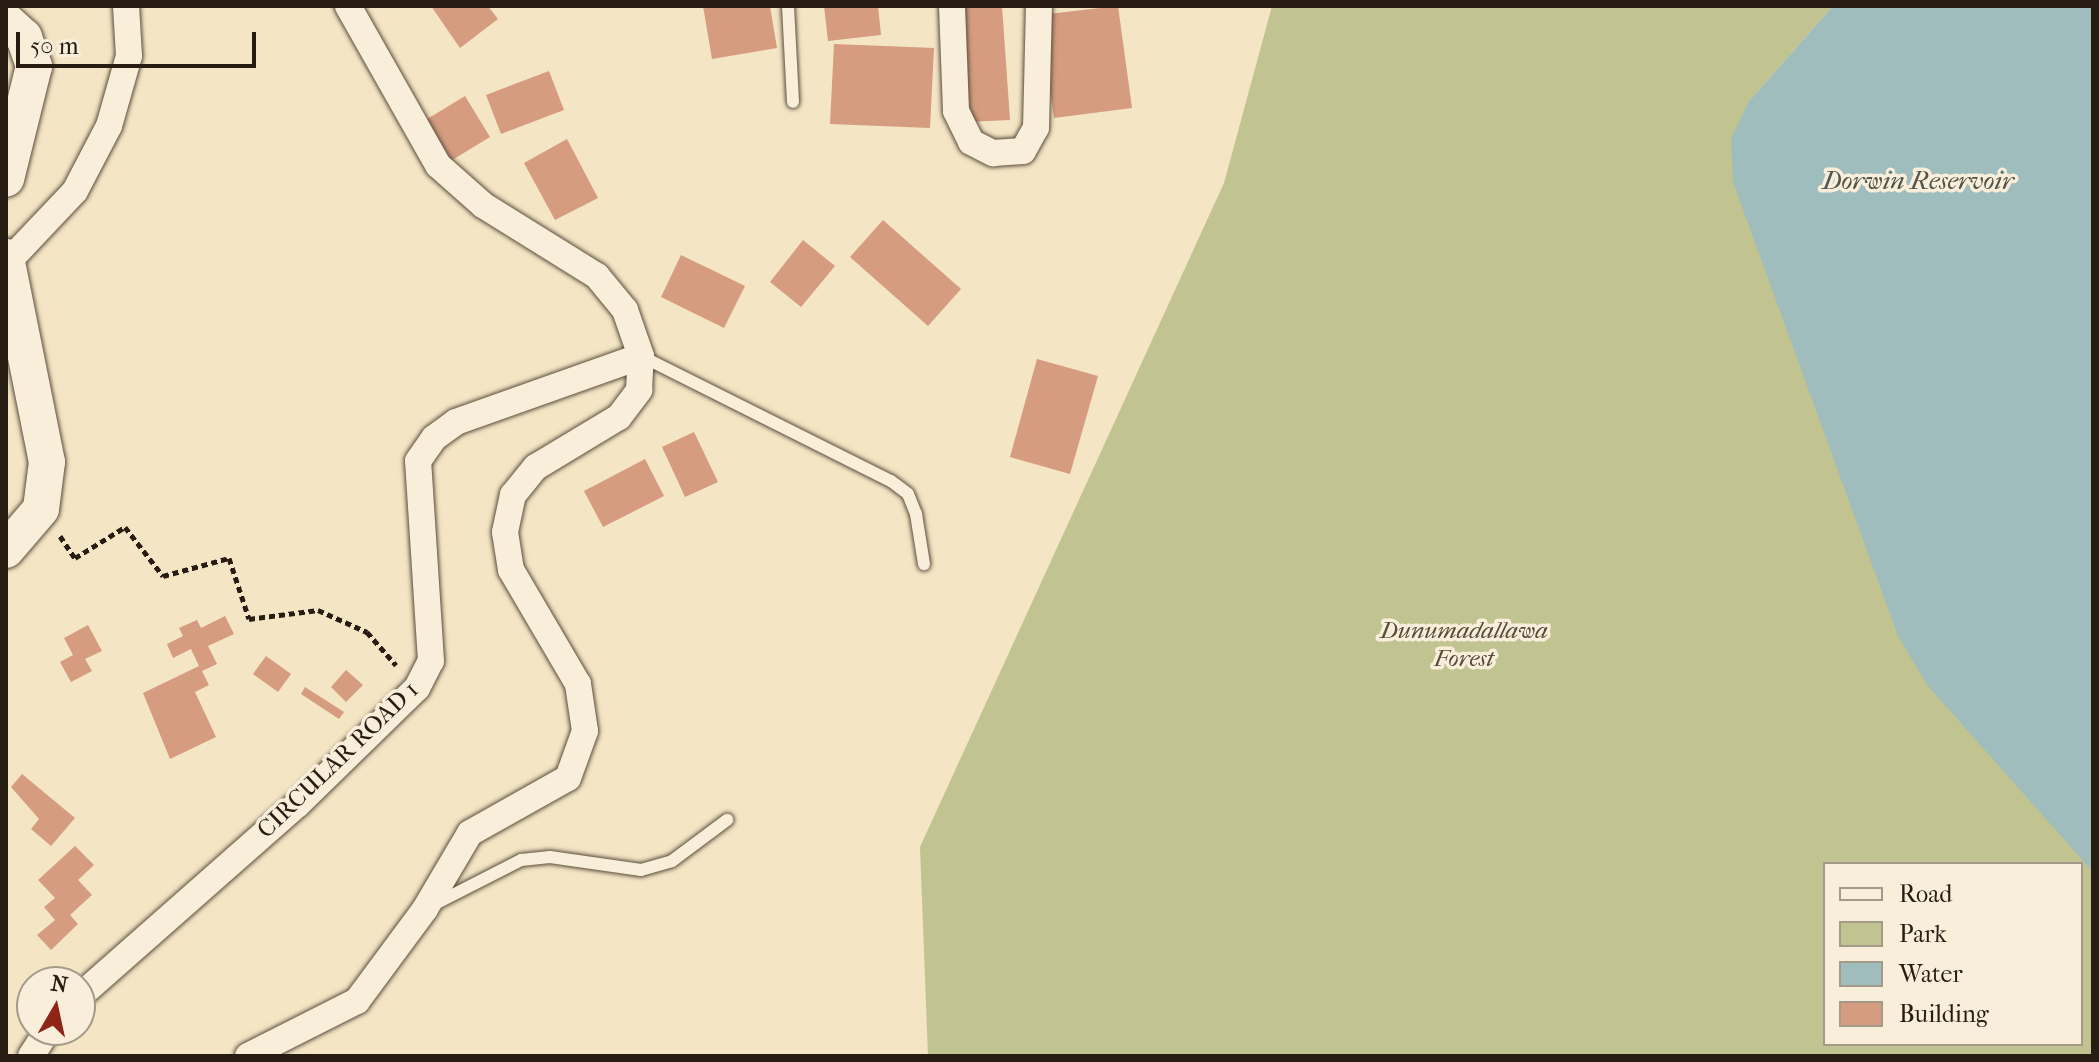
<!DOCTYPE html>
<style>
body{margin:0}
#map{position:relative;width:2099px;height:1062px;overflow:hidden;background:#f4e5c4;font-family:"IM FELL French Canon",serif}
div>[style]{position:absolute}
.green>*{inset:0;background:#c1c390}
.water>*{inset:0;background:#9fbdbd}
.building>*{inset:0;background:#d59c7f}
.path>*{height:5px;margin-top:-2.5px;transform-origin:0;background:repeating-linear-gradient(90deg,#261c12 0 6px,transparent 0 10px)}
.roads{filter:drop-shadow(0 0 2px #5a4e3e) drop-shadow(0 0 2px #5a4e3e)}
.lane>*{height:12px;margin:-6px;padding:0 6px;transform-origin:6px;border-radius:6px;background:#f8eed9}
.street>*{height:26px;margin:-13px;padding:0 13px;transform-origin:13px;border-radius:13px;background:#f8eed9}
.secondary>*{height:36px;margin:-18px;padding:0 18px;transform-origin:18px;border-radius:18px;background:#f8eed9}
span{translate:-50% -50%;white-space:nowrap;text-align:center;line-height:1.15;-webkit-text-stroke:7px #f8eed9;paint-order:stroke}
.park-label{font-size:24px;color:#544e38;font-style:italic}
.street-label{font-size:24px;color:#261c12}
.water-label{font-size:26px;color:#50544e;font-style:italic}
.frame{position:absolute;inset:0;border:8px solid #261c12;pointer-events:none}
.legend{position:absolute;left:1823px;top:862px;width:260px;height:184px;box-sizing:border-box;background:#f8eed9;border:2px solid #a49a89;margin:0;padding:10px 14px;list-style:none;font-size:24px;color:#261c12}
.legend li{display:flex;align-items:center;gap:16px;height:40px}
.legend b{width:40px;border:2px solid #a49a89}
.north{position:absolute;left:16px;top:966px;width:80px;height:80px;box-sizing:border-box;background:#f8eed9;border:2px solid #a49a89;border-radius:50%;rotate:9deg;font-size:22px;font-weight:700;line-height:32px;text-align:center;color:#261c12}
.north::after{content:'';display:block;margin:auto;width:28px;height:36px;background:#8f2418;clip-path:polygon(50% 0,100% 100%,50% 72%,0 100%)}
.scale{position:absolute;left:16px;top:32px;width:240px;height:36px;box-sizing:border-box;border:4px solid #261c12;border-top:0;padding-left:10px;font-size:24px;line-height:28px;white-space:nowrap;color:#261c12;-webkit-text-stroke:6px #f8eed9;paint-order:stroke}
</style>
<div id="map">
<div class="green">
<div style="clip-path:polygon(evenodd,1272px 6px,1833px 6px,1749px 101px,2073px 845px,2093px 872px,2093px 1056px,928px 1056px,920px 847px,1224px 183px,1272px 6px,1825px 864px,2081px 864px,2081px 1044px,1825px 1044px,1825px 864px)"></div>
</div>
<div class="water">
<div style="clip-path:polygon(1833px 6px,2093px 6px,2093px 872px,1928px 686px,1898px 636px,1733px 182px,1731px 139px,1749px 101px)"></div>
</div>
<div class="building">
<div style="clip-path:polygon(431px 6px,488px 6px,498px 19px,460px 48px)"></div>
<div style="clip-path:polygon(703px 6px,770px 6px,777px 48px,712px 59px)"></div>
<div style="clip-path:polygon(824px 6px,878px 6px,881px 35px,828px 41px)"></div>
<div style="clip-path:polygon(960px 6px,1002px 6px,1010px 120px,967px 122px)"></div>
<div style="clip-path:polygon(1118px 6px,1132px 108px,1054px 118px,1039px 15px)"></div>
<div style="clip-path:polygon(834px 44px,934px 48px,930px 128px,830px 124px)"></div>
<div style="clip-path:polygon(549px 71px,564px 110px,501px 134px,486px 95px)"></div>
<div style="clip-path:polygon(465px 96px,490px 137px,444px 165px,419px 124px)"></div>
<div style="clip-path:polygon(567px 139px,598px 198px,555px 220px,524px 163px)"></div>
<div style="clip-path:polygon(883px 220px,961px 289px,928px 326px,850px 257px)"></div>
<div style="clip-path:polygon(803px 240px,835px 266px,801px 307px,770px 282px)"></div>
<div style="clip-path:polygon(681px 255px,745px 286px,724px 328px,661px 297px)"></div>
<div style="clip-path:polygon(1037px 359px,1098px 376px,1070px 474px,1010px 457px)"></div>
<div style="clip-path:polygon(694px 432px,718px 482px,685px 497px,662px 447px)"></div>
<div style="clip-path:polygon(645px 459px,664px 496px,603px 527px,584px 491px)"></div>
<div style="clip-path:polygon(225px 616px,234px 634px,208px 646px,217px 664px,202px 671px,209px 685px,195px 692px,216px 737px,170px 759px,143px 693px,199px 666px,191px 649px,173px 658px,167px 644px,183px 636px,179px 628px,197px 620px,201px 628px)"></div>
<div style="clip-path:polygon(88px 625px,102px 651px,85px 659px,92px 671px,71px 682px,60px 662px,73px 655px,64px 638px)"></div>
<div style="clip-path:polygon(266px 656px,291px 674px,278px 692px,253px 674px)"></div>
<div style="clip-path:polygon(346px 670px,363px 685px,346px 702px,331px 687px)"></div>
<div style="clip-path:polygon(305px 687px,344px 712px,339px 719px,301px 694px)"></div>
<div style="clip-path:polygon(22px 774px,75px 818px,51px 846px,31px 829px,39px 819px,11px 787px)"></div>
<div style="clip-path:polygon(75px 846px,94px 865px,78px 880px,92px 895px,70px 915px,78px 924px,51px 950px,37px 935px,55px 920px,44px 907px,55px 898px,38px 880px)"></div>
</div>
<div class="path">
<div style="left:60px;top:536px;width:27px;rotate:56deg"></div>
<div style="left:75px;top:558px;width:59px;rotate:-31.8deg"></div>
<div style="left:125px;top:527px;width:62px;rotate:52.2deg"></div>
<div style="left:163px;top:576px;width:68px;rotate:-15.3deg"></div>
<div style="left:229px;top:558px;width:64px;rotate:71.8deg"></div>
<div style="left:249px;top:619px;width:70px;rotate:-7.4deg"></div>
<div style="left:318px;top:610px;width:54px;rotate:24.2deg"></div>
<div style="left:367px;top:632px;width:44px;rotate:48.7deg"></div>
</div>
<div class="roads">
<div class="lane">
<div style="left:788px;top:6px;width:96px;rotate:87deg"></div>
<div style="left:641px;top:356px;width:280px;rotate:26.6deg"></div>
<div style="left:891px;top:481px;width:21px;rotate:37deg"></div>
<div style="left:908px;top:494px;width:22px;rotate:68deg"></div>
<div style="left:916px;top:514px;width:51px;rotate:80.9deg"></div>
<div style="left:435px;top:904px;width:97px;rotate:-27.1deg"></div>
<div style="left:521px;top:860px;width:29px;rotate:-6deg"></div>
<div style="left:550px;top:857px;width:92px;rotate:8.1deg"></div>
<div style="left:641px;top:870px;width:32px;rotate:-16deg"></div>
<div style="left:672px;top:861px;width:69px;rotate:-36.7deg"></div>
</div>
<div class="street">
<div style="left:952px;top:6px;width:105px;rotate:87.8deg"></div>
<div style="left:956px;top:111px;width:34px;rotate:64deg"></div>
<div style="left:971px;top:142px;width:25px;rotate:27deg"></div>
<div style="left:993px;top:153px;width:30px;rotate:-4deg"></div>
<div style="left:1023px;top:151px;width:26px;rotate:-61deg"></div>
<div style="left:1036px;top:128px;width:122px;rotate:-88.6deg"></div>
<div style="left:6px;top:264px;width:100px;rotate:-46.6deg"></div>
<div style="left:75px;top:191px;width:73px;rotate:-62.4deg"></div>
<div style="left:109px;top:126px;width:73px;rotate:-74.1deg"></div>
<div style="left:129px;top:56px;width:50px;rotate:-93.4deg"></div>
<div style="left:80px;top:996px;width:289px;rotate:-41.4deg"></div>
<div style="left:297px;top:805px;width:168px;rotate:-44.3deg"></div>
<div style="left:417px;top:688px;width:30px;rotate:-63deg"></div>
<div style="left:431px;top:661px;width:200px;rotate:-93.7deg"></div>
<div style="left:418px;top:461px;width:28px;rotate:-55deg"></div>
<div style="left:434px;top:438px;width:27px;rotate:-36deg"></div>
<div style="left:456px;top:422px;width:196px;rotate:-19.6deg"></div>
<div style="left:31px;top:1056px;width:31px;rotate:-57deg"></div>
<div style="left:248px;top:1056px;width:122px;rotate:-26.8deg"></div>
<div style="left:357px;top:1001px;width:114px;rotate:-53.5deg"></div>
<div style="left:425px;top:909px;width:88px;rotate:-59.4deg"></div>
<div style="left:470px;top:833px;width:112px;rotate:-29.3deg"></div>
<div style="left:568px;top:778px;width:50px;rotate:-70.1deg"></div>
<div style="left:585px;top:731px;width:48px;rotate:-98.5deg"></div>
<div style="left:578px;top:684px;width:132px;rotate:-120.4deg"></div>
<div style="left:511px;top:570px;width:38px;rotate:-99deg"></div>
<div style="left:505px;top:532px;width:38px;rotate:-78deg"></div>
<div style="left:513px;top:495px;width:36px;rotate:-51deg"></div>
<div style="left:536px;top:467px;width:97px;rotate:-31.1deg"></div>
<div style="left:619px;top:417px;width:34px;rotate:-53deg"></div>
<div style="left:639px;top:390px;width:34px;rotate:-87deg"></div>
<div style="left:641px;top:356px;width:49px;rotate:-109.2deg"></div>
<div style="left:625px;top:310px;width:44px;rotate:-129.5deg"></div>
<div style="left:597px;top:276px;width:134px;rotate:-148.1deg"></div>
<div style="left:483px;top:205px;width:60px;rotate:-138.4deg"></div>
<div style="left:438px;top:165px;width:183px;rotate:-119.5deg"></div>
</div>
<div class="secondary">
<div style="left:6px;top:21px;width:24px;rotate:42deg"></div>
<div style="left:24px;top:37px;width:31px;rotate:71deg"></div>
<div style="left:34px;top:66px;width:116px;rotate:103.9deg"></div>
<div style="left:6px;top:257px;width:209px;rotate:78.7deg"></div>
<div style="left:47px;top:462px;width:47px;rotate:97.3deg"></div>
<div style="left:41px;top:509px;width:54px;rotate:130.5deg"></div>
</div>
</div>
<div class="park-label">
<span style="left:1464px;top:645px">Dunumadallawa<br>Forest</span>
</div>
<div class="street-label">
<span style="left:338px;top:760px;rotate:-44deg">CIRCULAR ROAD 1</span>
</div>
<div class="water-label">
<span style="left:1918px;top:181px">Dorwin Reservoir</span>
</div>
<div class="frame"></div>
<ul class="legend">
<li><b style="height:10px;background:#f8eed9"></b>Road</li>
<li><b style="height:22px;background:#c1c390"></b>Park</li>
<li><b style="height:22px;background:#9fbdbd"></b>Water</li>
<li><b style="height:22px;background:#d59c7f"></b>Building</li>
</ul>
<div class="north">N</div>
<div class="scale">50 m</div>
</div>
